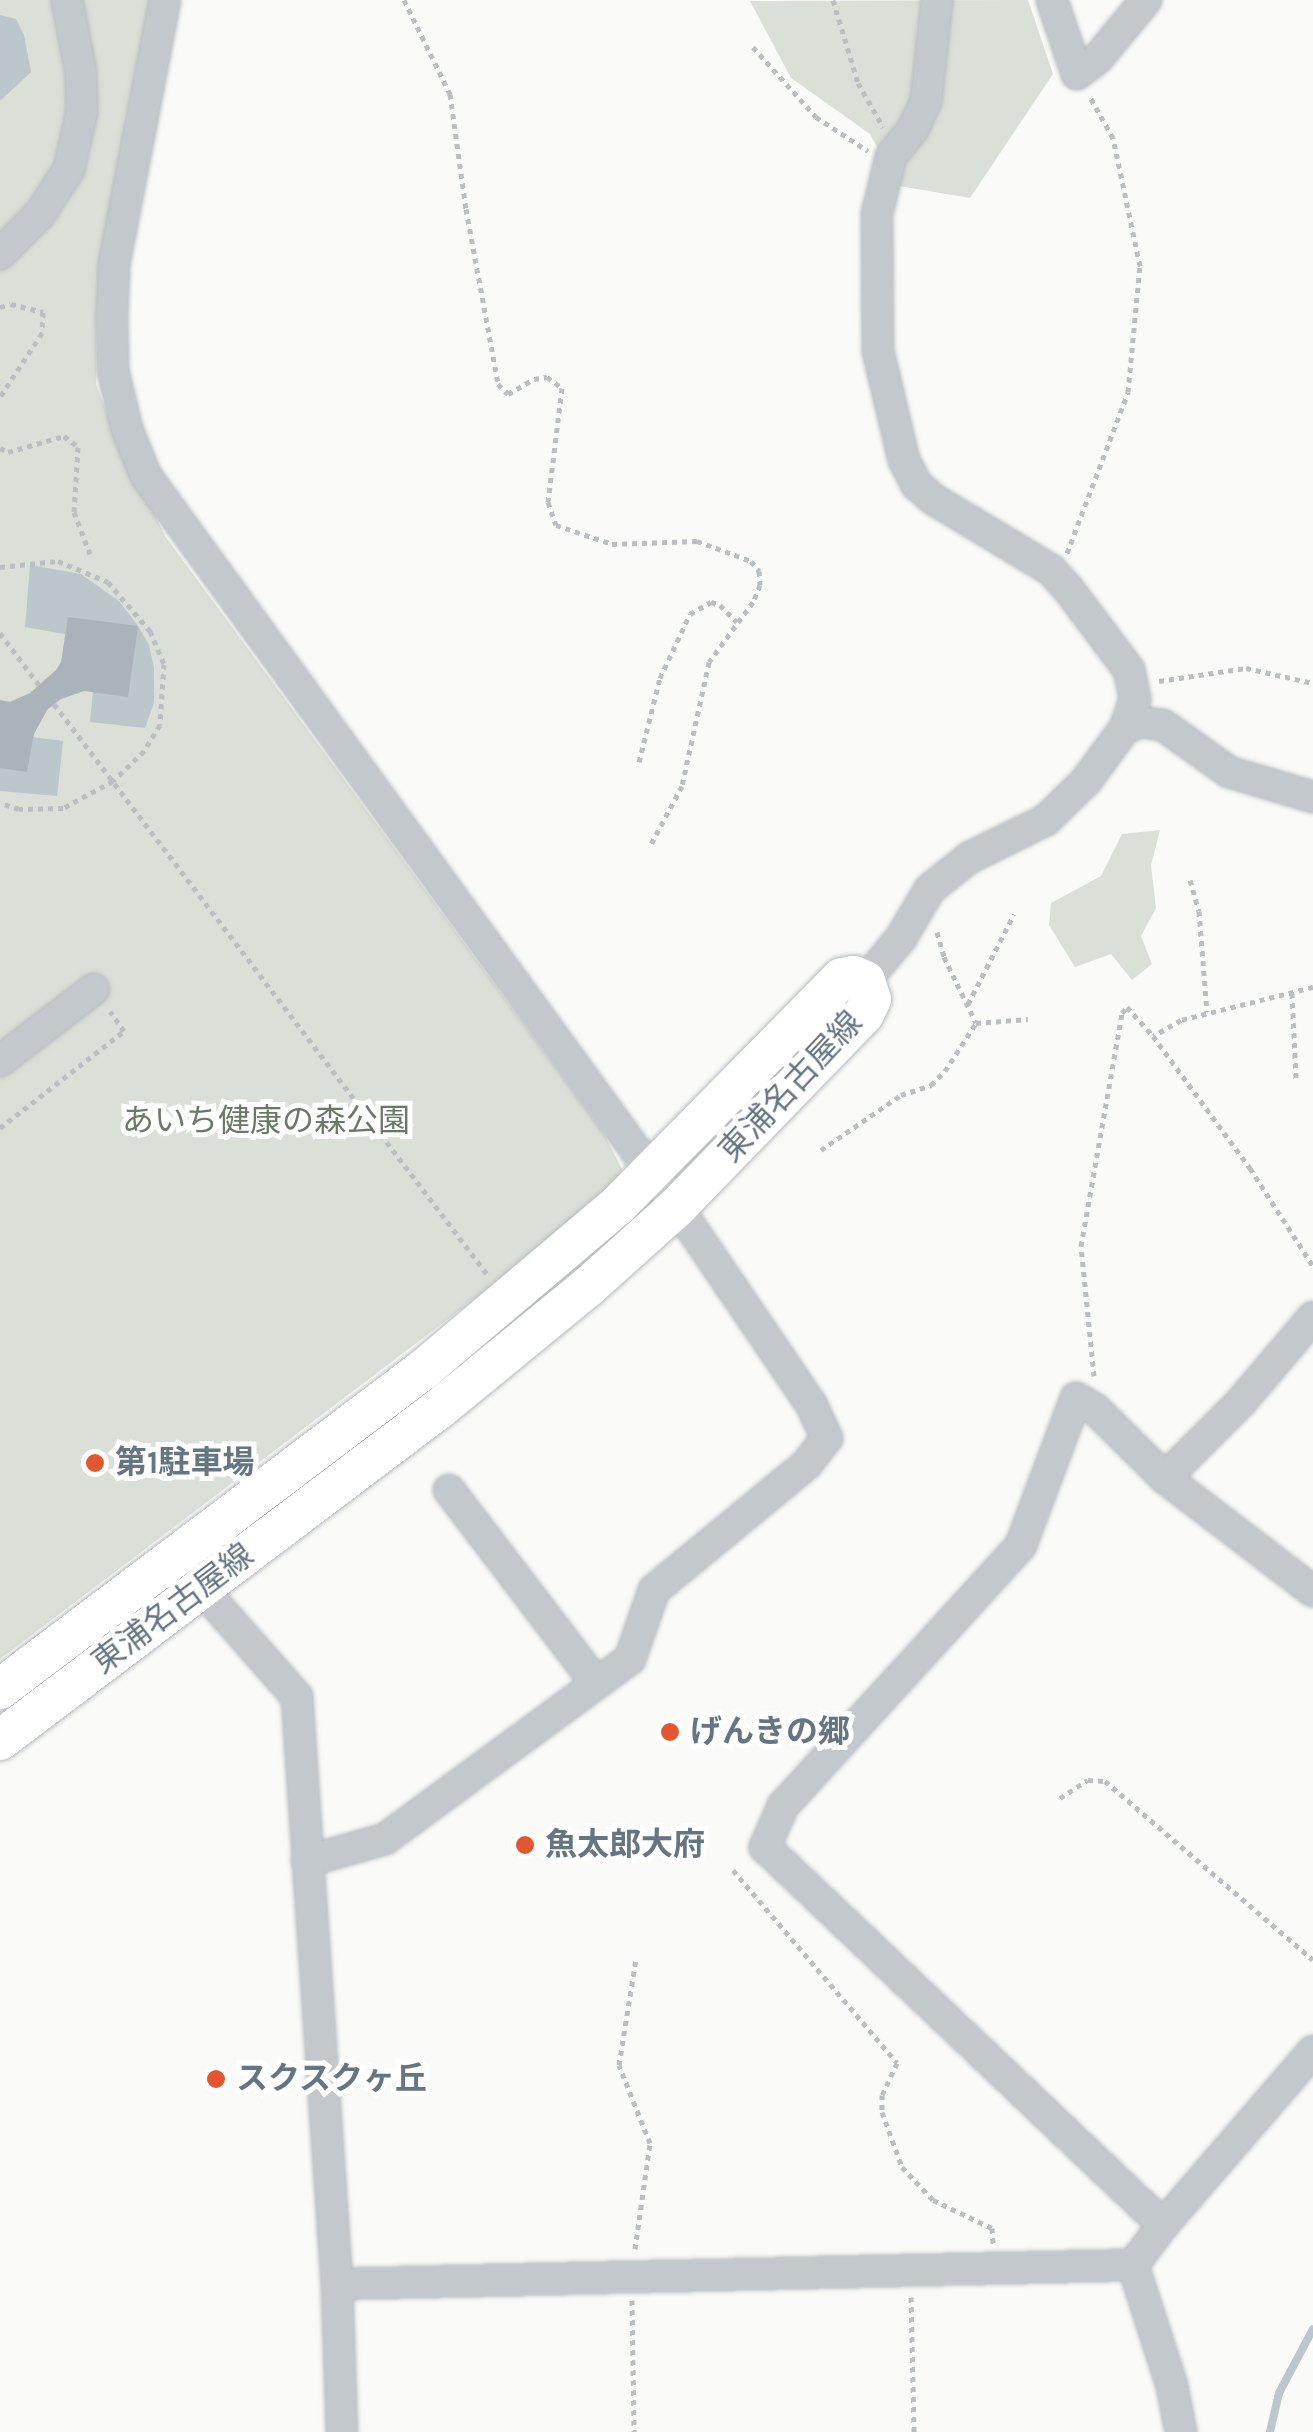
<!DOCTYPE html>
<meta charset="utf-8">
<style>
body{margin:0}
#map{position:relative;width:1313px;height:2432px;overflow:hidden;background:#fafaf8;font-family:Karla,"Noto Sans JP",sans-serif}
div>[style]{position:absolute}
.green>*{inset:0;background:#dadfd7}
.water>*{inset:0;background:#bbc7cb}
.stream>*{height:8px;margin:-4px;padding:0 4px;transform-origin:4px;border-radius:4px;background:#bbc7cb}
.building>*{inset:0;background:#aab3b9}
.path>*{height:5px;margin-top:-2.5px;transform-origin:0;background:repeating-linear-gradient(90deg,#bbbfc2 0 5px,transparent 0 10px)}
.roads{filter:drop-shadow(0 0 2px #b5babe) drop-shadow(0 0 2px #b5babe)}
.minor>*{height:30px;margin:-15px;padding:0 15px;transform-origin:15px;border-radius:15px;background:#c3c8cc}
.major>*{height:40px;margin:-20px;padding:0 20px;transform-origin:20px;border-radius:20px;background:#fff}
.dots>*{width:28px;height:28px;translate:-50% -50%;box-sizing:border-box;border:5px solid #fff;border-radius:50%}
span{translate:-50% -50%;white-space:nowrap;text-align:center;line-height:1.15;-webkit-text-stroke:10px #fff;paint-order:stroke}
.street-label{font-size:32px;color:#657683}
.park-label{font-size:32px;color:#687a64}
.poi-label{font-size:32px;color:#657683;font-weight:700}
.left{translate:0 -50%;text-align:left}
</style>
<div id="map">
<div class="green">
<div style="clip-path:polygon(0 0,151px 0,97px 307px,96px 384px,107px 414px,165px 536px,603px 1132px,622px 1169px,605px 1200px,0 1659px)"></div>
<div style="clip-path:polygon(1028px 0,1053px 74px,970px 198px,899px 186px,870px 134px,791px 78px,750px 1px)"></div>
<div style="clip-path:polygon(1160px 830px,1151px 865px,1156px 908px,1141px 936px,1152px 964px,1132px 980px,1111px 954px,1075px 967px,1049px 925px,1051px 903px,1101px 876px,1122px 834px)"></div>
</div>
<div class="water">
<div style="clip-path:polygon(0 15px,16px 19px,24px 35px,31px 72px,0 101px)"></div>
<div style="clip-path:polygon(30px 565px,81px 574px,120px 602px,138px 626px,149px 645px,154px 668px,154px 703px,145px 728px,90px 722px,98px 640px,25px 627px)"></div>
<div style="clip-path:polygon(0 733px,63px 741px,57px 796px,0 791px)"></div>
</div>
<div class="stream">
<div style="left:1270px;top:2432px;width:40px;rotate:-77deg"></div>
<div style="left:1279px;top:2393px;width:72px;rotate:-62deg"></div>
</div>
<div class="building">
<div style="clip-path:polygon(68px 617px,138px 626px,128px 697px,84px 691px,61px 699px,47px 710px,34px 734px,27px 772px,0 768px,0 700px,10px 702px,30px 693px,56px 670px,61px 662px)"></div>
</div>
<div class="path">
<div style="left:404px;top:0;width:105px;rotate:63.9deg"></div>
<div style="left:450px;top:94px;width:116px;rotate:82.1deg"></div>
<div style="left:466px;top:209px;width:178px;rotate:79.6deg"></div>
<div style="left:498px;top:384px;width:14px;rotate:45deg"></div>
<div style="left:508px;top:394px;width:30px;rotate:-30deg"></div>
<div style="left:534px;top:379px;width:13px;rotate:-9deg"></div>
<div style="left:547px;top:377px;width:19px;rotate:36deg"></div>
<div style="left:562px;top:388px;width:115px;rotate:97deg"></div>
<div style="left:548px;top:502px;width:24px;rotate:71deg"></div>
<div style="left:556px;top:525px;width:59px;rotate:18.7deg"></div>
<div style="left:612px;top:544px;width:85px;rotate:-2deg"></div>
<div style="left:697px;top:541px;width:58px;rotate:20.3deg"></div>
<div style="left:751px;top:561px;width:13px;rotate:51deg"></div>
<div style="left:759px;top:571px;width:14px;rotate:86deg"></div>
<div style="left:760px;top:585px;width:18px;rotate:112deg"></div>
<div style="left:753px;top:602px;width:74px;rotate:126.3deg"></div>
<div style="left:709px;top:662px;width:127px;rotate:102.3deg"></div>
<div style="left:682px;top:786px;width:68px;rotate:118.1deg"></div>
<div style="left:833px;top:0;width:87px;rotate:73.2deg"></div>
<div style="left:858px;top:83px;width:51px;rotate:60.4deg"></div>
<div style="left:753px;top:47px;width:94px;rotate:48deg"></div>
<div style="left:816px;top:117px;width:62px;rotate:33.2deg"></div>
<div style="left:0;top:307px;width:11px;rotate:-15deg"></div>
<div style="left:11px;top:304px;width:33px;rotate:14deg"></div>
<div style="left:43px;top:312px;width:21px;rotate:93deg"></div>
<div style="left:42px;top:333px;width:77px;rotate:123.3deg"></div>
<div style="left:0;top:448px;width:9px;rotate:27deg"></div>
<div style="left:8px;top:452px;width:58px;rotate:-15.9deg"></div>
<div style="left:64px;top:436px;width:18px;rotate:38deg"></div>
<div style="left:78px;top:447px;width:65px;rotate:93.5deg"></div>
<div style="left:74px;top:512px;width:45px;rotate:69.1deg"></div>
<div style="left:1067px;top:553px;width:172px;rotate:-69.2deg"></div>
<div style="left:1128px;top:392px;width:127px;rotate:-84.6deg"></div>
<div style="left:1140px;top:266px;width:131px;rotate:-101.9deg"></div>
<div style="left:1113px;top:138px;width:49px;rotate:-119.2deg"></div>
<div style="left:0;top:567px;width:58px;rotate:-5.9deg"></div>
<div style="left:58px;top:561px;width:54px;rotate:22.8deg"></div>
<div style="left:108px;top:582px;width:65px;rotate:49.4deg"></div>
<div style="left:150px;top:631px;width:36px;rotate:67deg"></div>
<div style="left:164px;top:664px;width:61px;rotate:93.8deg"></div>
<div style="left:160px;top:725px;width:31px;rotate:122deg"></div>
<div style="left:144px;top:751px;width:43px;rotate:135.9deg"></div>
<div style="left:113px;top:781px;width:57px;rotate:151.6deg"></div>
<div style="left:63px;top:808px;width:44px;rotate:178.7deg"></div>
<div style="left:19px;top:809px;width:20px;rotate:-162deg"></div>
<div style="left:0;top:633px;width:65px;rotate:53.1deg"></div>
<div style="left:1159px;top:681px;width:88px;rotate:-8.5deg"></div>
<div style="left:1246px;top:668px;width:69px;rotate:12.6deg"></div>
<div style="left:54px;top:704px;width:716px;rotate:52.78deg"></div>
<div style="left:639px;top:762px;width:87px;rotate:-76deg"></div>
<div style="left:660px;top:678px;width:71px;rotate:-64.9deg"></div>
<div style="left:690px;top:614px;width:24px;rotate:-30deg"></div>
<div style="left:711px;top:602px;width:9px;rotate:18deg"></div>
<div style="left:720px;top:605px;width:24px;rotate:45deg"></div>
<div style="left:1190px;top:880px;width:32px;rotate:74deg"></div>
<div style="left:1199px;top:911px;width:101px;rotate:85.5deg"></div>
<div style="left:937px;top:932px;width:26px;rotate:74deg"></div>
<div style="left:944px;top:957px;width:73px;rotate:64.1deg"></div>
<div style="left:976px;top:1023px;width:52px;rotate:-4.4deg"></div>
<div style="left:1313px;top:987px;width:136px;rotate:166deg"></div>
<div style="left:1181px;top:1020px;width:32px;rotate:150deg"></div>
<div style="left:1153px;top:1036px;width:164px;rotate:53.7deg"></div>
<div style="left:1250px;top:1168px;width:117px;rotate:57.3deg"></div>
<div style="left:1292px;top:993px;width:86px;rotate:87.3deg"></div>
<div style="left:968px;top:1004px;width:101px;rotate:-62.9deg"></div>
<div style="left:0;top:1128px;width:157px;rotate:-38deg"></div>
<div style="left:124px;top:1031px;width:24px;rotate:-125deg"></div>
<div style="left:821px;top:1150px;width:97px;rotate:-34.5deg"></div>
<div style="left:901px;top:1095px;width:32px;rotate:-18deg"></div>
<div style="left:931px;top:1085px;width:20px;rotate:-45deg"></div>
<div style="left:945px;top:1071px;width:57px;rotate:-57.1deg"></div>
<div style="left:1094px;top:1376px;width:131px;rotate:-95.7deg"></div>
<div style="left:1081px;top:1246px;width:237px;rotate:-80deg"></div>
<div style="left:1122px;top:1013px;width:8px;rotate:-50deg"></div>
<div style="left:1127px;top:1007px;width:39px;rotate:48deg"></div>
<div style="left:1060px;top:1798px;width:33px;rotate:-33deg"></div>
<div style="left:1088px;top:1780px;width:17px;rotate:3deg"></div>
<div style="left:1105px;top:1781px;width:274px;rotate:40.7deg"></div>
<div style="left:733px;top:1870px;width:253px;rotate:49.6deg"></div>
<div style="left:897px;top:2063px;width:35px;rotate:115deg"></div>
<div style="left:882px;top:2095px;width:17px;rotate:90deg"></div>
<div style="left:882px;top:2112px;width:59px;rotate:70deg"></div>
<div style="left:902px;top:2167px;width:45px;rotate:46.8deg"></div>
<div style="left:933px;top:2200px;width:65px;rotate:25.4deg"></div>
<div style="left:992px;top:2228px;width:16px;rotate:86deg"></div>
<div style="left:635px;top:2249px;width:107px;rotate:-81.9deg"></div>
<div style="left:650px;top:2143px;width:84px;rotate:-111.7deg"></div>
<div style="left:619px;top:2065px;width:107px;rotate:-80.9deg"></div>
<div style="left:911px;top:2297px;width:135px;rotate:88.7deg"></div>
<div style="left:632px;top:2300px;width:132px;rotate:89.1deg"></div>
</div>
<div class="roads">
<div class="minor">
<div style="left:165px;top:0;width:270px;rotate:100.9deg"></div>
<div style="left:114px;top:265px;width:53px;rotate:92.2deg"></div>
<div style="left:112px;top:318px;width:53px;rotate:88.9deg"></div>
<div style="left:113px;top:371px;width:60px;rotate:76.4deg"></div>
<div style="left:127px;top:429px;width:51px;rotate:68deg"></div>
<div style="left:146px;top:476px;width:904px;rotate:54.01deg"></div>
<div style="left:677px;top:1207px;width:238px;rotate:55.8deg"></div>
<div style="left:811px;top:1404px;width:38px;rotate:65deg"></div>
<div style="left:827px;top:1438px;width:33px;rotate:128deg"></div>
<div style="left:807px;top:1464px;width:198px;rotate:140.5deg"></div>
<div style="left:654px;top:1590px;width:73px;rotate:109.2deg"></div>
<div style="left:630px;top:1659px;width:304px;rotate:143.7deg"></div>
<div style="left:385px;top:1839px;width:81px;rotate:164.2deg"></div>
<div style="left:937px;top:0;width:102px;rotate:96.2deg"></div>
<div style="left:926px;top:101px;width:31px;rotate:115deg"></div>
<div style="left:913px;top:129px;width:35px;rotate:129deg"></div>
<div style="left:891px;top:156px;width:60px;rotate:103.6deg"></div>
<div style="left:877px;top:214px;width:137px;rotate:89.6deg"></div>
<div style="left:878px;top:351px;width:112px;rotate:76.6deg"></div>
<div style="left:904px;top:460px;width:28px;rotate:63deg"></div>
<div style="left:917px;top:485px;width:21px;rotate:41deg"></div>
<div style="left:933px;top:499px;width:138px;rotate:31deg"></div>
<div style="left:1051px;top:570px;width:27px;rotate:48deg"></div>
<div style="left:1069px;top:590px;width:100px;rotate:53.1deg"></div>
<div style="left:1129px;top:670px;width:30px;rotate:78deg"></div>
<div style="left:1135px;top:699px;width:31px;rotate:109deg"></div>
<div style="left:1125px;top:728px;width:17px;rotate:-21deg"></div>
<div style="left:1141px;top:722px;width:22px;rotate:8deg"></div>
<div style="left:1163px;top:725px;width:81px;rotate:35.5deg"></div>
<div style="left:1229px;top:772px;width:88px;rotate:16.6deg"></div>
<div style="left:1052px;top:0;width:78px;rotate:71.3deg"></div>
<div style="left:1077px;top:74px;width:26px;rotate:-37deg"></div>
<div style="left:1098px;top:58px;width:75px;rotate:-50.4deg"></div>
<div style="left:0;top:254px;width:57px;rotate:-45deg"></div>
<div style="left:40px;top:214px;width:54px;rotate:-57.2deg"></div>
<div style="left:69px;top:169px;width:59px;rotate:-77.4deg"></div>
<div style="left:82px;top:111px;width:38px;rotate:-92deg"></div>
<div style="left:81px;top:73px;width:74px;rotate:-100.9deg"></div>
<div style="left:865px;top:981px;width:56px;rotate:-50.1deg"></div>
<div style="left:901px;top:938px;width:57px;rotate:-59.4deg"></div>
<div style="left:930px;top:889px;width:50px;rotate:-38.5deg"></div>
<div style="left:969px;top:858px;width:86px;rotate:-26.3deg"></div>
<div style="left:1046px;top:820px;width:56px;rotate:-44.3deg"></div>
<div style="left:1086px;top:781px;width:66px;rotate:-53.7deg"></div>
<div style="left:0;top:1061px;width:118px;rotate:-37.5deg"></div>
<div style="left:1165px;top:1478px;width:107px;rotate:-45deg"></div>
<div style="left:1241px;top:1402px;width:111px;rotate:-49.7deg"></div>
<div style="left:449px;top:1490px;width:243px;rotate:52.7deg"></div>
<div style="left:201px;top:1588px;width:145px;rotate:48.6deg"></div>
<div style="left:297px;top:1697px;width:588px;rotate:86.1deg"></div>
<div style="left:337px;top:2284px;width:148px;rotate:88.1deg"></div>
<div style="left:1163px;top:2225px;width:230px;rotate:-49.2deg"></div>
<div style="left:1133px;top:2265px;width:50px;rotate:-53.1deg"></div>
<div style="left:1163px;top:2225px;width:549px;rotate:-136.48deg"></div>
<div style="left:765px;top:1847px;width:45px;rotate:-66.3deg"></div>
<div style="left:783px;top:1806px;width:353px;rotate:-47.6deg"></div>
<div style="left:1021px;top:1545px;width:157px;rotate:-69.5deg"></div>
<div style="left:1076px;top:1398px;width:22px;rotate:30deg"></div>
<div style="left:1095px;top:1409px;width:98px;rotate:44.6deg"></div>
<div style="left:1165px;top:1478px;width:186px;rotate:37.4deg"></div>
<div style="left:1133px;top:2265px;width:127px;rotate:72.1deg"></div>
<div style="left:1172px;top:2386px;width:47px;rotate:78.9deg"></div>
<div style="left:337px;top:2284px;width:796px;rotate:-1.37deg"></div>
</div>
<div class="major">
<div style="left:0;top:1689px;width:531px;rotate:-37.04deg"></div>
<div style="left:424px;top:1369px;width:253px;rotate:-40.2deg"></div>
<div style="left:617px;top:1206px;width:320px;rotate:-45.4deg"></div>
<div style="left:842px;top:978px;width:12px;rotate:-9deg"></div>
<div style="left:854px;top:976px;width:12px;rotate:24deg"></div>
<div style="left:865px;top:981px;width:19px;rotate:72deg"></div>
<div style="left:871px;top:999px;width:17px;rotate:115deg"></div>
<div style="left:864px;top:1014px;width:269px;rotate:134.1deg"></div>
<div style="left:677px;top:1207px;width:118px;rotate:138.1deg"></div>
<div style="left:589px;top:1286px;width:193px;rotate:140.7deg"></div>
<div style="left:440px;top:1408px;width:551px;rotate:142.96deg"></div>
</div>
</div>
<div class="dots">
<div style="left:95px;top:1463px;background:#e4572e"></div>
<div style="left:670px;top:1732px;background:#e4572e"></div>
<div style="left:525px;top:1845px;background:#e4572e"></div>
<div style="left:216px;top:2079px;background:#e4572e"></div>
</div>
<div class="street-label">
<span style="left:791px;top:1087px;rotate:-47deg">東浦名古屋線</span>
<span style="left:173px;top:1609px;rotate:-37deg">東浦名古屋線</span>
</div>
<div class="park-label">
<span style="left:266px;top:1121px">あいち健康の森公園</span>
</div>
<div class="poi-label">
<span class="left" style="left:115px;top:1463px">第1駐車場</span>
<span class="left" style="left:690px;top:1732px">げんきの郷</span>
<span class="left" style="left:545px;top:1845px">魚太郎大府</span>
<span class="left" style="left:236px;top:2079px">スクスクヶ丘</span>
</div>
</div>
